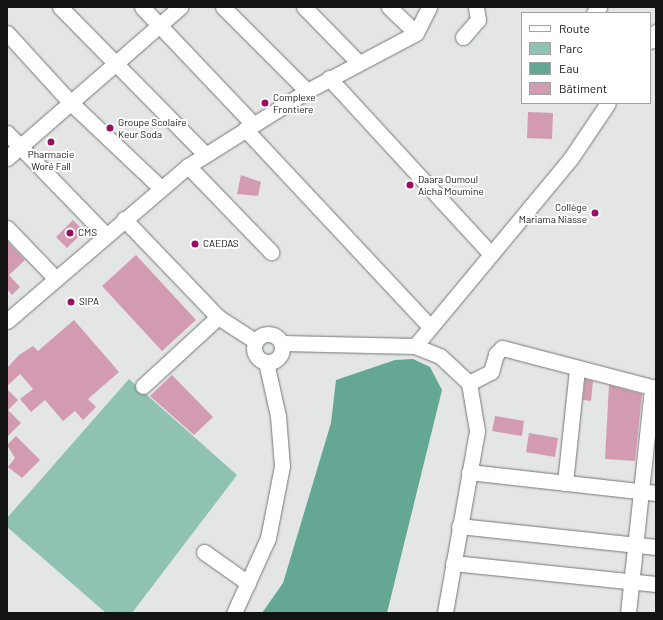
<!DOCTYPE html>
<meta charset="utf-8">
<style>
body{margin:0}
#map{position:relative;width:663px;height:620px;overflow:hidden;background:#e3e6e5;font-family:Barlow,sans-serif}
div>[style]{position:absolute}
.green>*{inset:0;background:#90c2b3}
.water>*{inset:0;background:#64a794}
.building>*{inset:0;background:#d39bb2}
.roads{filter:drop-shadow(0 0 1px #747776) drop-shadow(0 0 1px #747776)}
.minor>*{height:15px;margin:-7.5px;padding:0 7.5px;transform-origin:7.5px;border-radius:7.5px;background:#fff}
.minor>.ring{margin:-7.5px;padding:0;box-sizing:content-box;background:none;border:15px solid #fff;border-radius:50%}
.dots>*{width:11px;height:11px;translate:-50% -50%;box-sizing:border-box;border:2px solid #fff;border-radius:50%}
span{translate:-50% -50%;white-space:nowrap;text-align:center;line-height:1.15;-webkit-text-stroke:4px #fff;paint-order:stroke}
.poi-label{font-size:10px;color:#121313}
.left{translate:0 -50%;text-align:left}
.right{translate:-100% -50%;text-align:right}
.frame{position:absolute;inset:0;border:8px solid #121313;pointer-events:none}
.legend{position:absolute;left:521px;top:12px;width:130px;height:92px;box-sizing:border-box;background:#fff;border:1px solid #a0a1a1;margin:0;padding:5px 7px;list-style:none;font-size:12px;color:#121313}
.legend li{display:flex;align-items:center;gap:8px;height:20px}
.legend b{width:20px;border:1px solid #a0a1a1}
</style>
<div id="map">
<div class="green">
<div style="clip-path:polygon(129px 379px,237px 475px,132px 613px,106px 613px,7px 527px,7px 518px)"></div>
</div>
<div class="water">
<div style="clip-path:polygon(413px 359px,430px 367px,442px 390px,387px 613px,262px 613px,283px 583px,331px 423px,336px 380px,395px 360px)"></div>
</div>
<div class="building">
<div style="clip-path:polygon(528px 112px,553px 113px,552px 139px,527px 138px)"></div>
<div style="clip-path:polygon(241px 175px,261px 182px,258px 196px,237px 194px)"></div>
<div style="clip-path:polygon(73px 220px,84px 231px,67px 248px,56px 237px)"></div>
<div style="clip-path:polygon(7px 241px,25px 260px,9px 275px,20px 287px,12px 295px,7px 289px)"></div>
<div style="clip-path:polygon(136px 255px,196px 320px,162px 351px,102px 286px)"></div>
<div style="clip-path:polygon(74px 320px,119px 372px,88px 399px,96px 407px,83px 420px,75px 411px,63px 421px,45px 400px,31px 412px,20px 399px,33px 389px,20px 374px,7px 386px,7px 368px,19px 355px,33px 346px,38px 351px)"></div>
<div style="clip-path:polygon(172px 375px,213px 417px,194px 435px,150px 396px)"></div>
<div style="clip-path:polygon(585px 379px,593px 381px,591px 401px,583px 400px)"></div>
<div style="clip-path:polygon(609px 385px,642px 394px,635px 461px,605px 459px)"></div>
<div style="clip-path:polygon(7px 389px,18px 400px,8px 410px,21px 423px,7px 437px)"></div>
<div style="clip-path:polygon(495px 416px,524px 421px,522px 436px,492px 431px)"></div>
<div style="clip-path:polygon(529px 433px,558px 438px,555px 457px,526px 452px)"></div>
<div style="clip-path:polygon(16px 436px,40px 460px,22px 478px,8px 467px,15px 458px,7px 445px)"></div>
</div>
<div class="roads">
<div class="minor">
<div style="left:60px;top:7px;width:206px;rotate:45.4deg"></div>
<div style="left:142px;top:7px;width:161px;rotate:46.5deg"></div>
<div style="left:223px;top:7px;width:119px;rotate:45deg"></div>
<div style="left:304px;top:7px;width:77px;rotate:45.5deg"></div>
<div style="left:389px;top:7px;width:37px;rotate:44deg"></div>
<div style="left:594px;top:13px;width:8px;rotate:-50deg"></div>
<div style="left:7px;top:33px;width:95px;rotate:47.6deg"></div>
<div style="left:71px;top:103px;width:124px;rotate:43.4deg"></div>
<div style="left:463px;top:37px;width:23px;rotate:-49deg"></div>
<div style="left:478px;top:20px;width:13px;rotate:-99deg"></div>
<div style="left:650px;top:41px;width:11px;rotate:-56deg"></div>
<div style="left:329px;top:78px;width:239px;rotate:47.4deg"></div>
<div style="left:245px;top:129px;width:271px;rotate:46.9deg"></div>
<div style="left:7px;top:133px;width:142px;rotate:45.9deg"></div>
<div style="left:7px;top:158px;width:230px;rotate:-41.1deg"></div>
<div style="left:188px;top:166px;width:120px;rotate:46deg"></div>
<div style="left:124px;top:219px;width:136px;rotate:46.2deg"></div>
<div style="left:218px;top:317px;width:44px;rotate:33deg"></div>
<div style="left:7px;top:228px;width:71px;rotate:46.1deg"></div>
<div style="left:7px;top:321px;width:238px;rotate:-40.6deg"></div>
<div style="left:188px;top:166px;width:141px;rotate:-32.2deg"></div>
<div style="left:307px;top:91px;width:123px;rotate:-28deg"></div>
<div style="left:416px;top:33px;width:29px;rotate:-63deg"></div>
<div class="ring" style="left:254px;top:334px;width:13px;height:13px"></div>
<div style="left:282px;top:343px;width:133px;rotate:1.3deg"></div>
<div style="left:415px;top:346px;width:27px;rotate:22deg"></div>
<div style="left:440px;top:356px;width:40px;rotate:43deg"></div>
<div style="left:469px;top:383px;width:49px;rotate:80.5deg"></div>
<div style="left:477px;top:431px;width:185px;rotate:100deg"></div>
<div style="left:415px;top:346px;width:244px;rotate:-50.3deg"></div>
<div style="left:571px;top:158px;width:66px;rotate:-56.1deg"></div>
<div style="left:469px;top:383px;width:25px;rotate:-27deg"></div>
<div style="left:491px;top:372px;width:19px;rotate:-74deg"></div>
<div style="left:496px;top:354px;width:8px;rotate:-45deg"></div>
<div style="left:502px;top:348px;width:159px;rotate:14.6deg"></div>
<div style="left:143px;top:386px;width:102px;rotate:-42.6deg"></div>
<div style="left:469px;top:472px;width:188px;rotate:6.4deg"></div>
<div style="left:565px;top:483px;width:116px;rotate:-84deg"></div>
<div style="left:459px;top:526px;width:198px;rotate:6.1deg"></div>
<div style="left:204px;top:552px;width:54px;rotate:35.2deg"></div>
<div style="left:453px;top:563px;width:204px;rotate:5.9deg"></div>
<div style="left:234px;top:613px;width:82px;rotate:-65.6deg"></div>
<div style="left:268px;top:538px;width:73px;rotate:-79deg"></div>
<div style="left:282px;top:466px;width:50px;rotate:-94.6deg"></div>
<div style="left:278px;top:416px;width:55px;rotate:-102.5deg"></div>
<div style="left:628px;top:613px;width:227px;rotate:-83.9deg"></div>
</div>
</div>
<div class="dots">
<div style="left:265px;top:103px;background:#990e61"></div>
<div style="left:110px;top:128px;background:#990e61"></div>
<div style="left:51px;top:142px;background:#990e61"></div>
<div style="left:410px;top:185px;background:#990e61"></div>
<div style="left:595px;top:213px;background:#990e61"></div>
<div style="left:70px;top:233px;background:#990e61"></div>
<div style="left:195px;top:244px;background:#990e61"></div>
<div style="left:71px;top:302px;background:#990e61"></div>
</div>
<div class="poi-label">
<span class="left" style="left:273px;top:103px">Complexe<br>Frontiere</span>
<span class="left" style="left:118px;top:128px">Groupe Scolaire<br>Keur Soda</span>
<span style="left:51px;top:160px">Pharmacie<br>Woré Fall</span>
<span class="left" style="left:418px;top:185px">Daara Oumoul<br>Aicha Moumine</span>
<span class="right" style="left:587px;top:213px">Collège<br>Mariama Niasse</span>
<span class="left" style="left:78px;top:233px">CMS</span>
<span class="left" style="left:203px;top:244px">CAEDAS</span>
<span class="left" style="left:79px;top:302px">SIPA</span>
</div>
<div class="frame"></div>
<ul class="legend">
<li><b style="height:5px;background:#fff"></b>Route</li>
<li><b style="height:11px;background:#90c2b3"></b>Parc</li>
<li><b style="height:11px;background:#64a794"></b>Eau</li>
<li><b style="height:11px;background:#d39bb2"></b>Bâtiment</li>
</ul>
</div>
